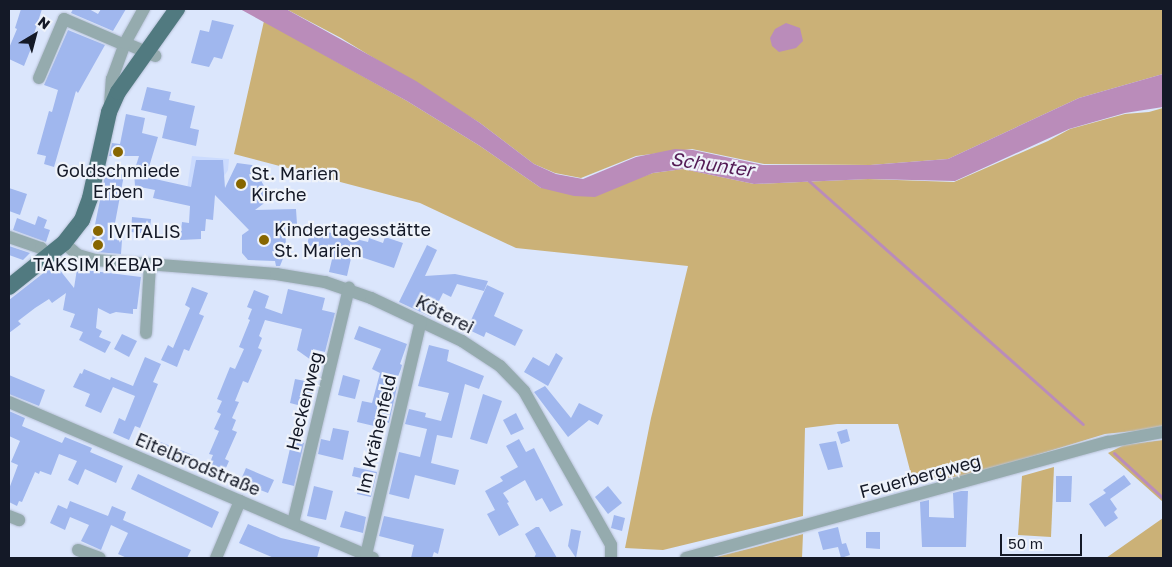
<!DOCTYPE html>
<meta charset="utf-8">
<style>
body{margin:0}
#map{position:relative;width:1172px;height:567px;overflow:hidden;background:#dbe6fc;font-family:"Golos Text",sans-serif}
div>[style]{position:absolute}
.built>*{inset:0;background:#cbdbfe}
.green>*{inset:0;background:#cbb177}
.water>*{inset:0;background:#ba8cba}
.stream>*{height:3px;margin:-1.5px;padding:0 1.5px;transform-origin:1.5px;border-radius:1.5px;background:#ba8cba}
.building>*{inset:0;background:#a0b7ee}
.roads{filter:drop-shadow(0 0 1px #b7c1d6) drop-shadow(0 0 1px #b7c1d6)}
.minor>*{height:12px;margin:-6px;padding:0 6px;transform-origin:6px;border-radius:6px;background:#95abae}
.major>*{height:16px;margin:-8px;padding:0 8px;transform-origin:8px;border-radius:8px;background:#517a80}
.dots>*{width:14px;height:14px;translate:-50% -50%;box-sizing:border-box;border:2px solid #eff3fa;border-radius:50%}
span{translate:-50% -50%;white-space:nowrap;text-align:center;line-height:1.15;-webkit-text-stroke:4.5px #eff3fa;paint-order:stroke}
.poi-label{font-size:18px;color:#141927}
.left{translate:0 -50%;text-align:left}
.street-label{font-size:18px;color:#141927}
.water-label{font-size:19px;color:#541c55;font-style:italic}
.frame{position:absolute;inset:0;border:10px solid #141927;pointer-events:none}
.north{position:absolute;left:10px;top:10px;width:50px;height:50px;-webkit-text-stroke:4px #eff3fa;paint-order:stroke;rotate:37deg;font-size:14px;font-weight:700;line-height:20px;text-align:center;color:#141927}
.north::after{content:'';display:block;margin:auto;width:18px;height:22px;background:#141927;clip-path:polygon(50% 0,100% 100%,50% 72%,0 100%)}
.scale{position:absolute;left:1000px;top:534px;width:82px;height:22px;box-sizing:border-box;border:2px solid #141927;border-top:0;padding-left:6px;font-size:15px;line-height:18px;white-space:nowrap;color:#141927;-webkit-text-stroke:4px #eff3fa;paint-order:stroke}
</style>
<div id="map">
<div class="built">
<div style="clip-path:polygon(192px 156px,229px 159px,228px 170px,213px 193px,186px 196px)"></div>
</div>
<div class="green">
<div style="clip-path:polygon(286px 9px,1163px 9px,1163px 74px,1079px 98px,948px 159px,870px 165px,764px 164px,692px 149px,636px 156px,581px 178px,555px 173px,534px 164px,480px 123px,341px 38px)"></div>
<div style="clip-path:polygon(264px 21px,407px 101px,480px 146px,541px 188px,641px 177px,653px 173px,683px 169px,754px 184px,868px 179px,954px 182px,1048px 141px,1070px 129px,1125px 114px,1149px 112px,1163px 108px,1163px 428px,1105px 434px,971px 475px,913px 482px,898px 424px,837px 424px,805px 428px,803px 516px,663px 550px,625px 548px,651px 418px,688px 266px,516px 248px,420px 203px,234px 154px)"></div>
<div style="clip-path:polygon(1163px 440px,1163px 502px,1108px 453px,1124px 445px)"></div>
<div style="clip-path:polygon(1054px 467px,1051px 537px,1018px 535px,1022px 476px)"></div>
<div style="clip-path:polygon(1163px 518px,1163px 558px,1105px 558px,1106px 558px)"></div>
<div style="clip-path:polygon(803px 534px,802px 558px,712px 558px,748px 549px)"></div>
</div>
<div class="water">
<div style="clip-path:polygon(240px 9px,286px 9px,416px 81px,480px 123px,534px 164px,556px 174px,583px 179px,636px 157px,675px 149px,693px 150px,763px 165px,870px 165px,948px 159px,1079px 98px,1163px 74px,1163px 107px,1125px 113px,1069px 129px,955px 181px,869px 179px,754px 184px,683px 169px,653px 173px,595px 197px,574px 196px,541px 188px,480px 146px,407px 101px)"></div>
<div style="clip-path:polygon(786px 23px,800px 28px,803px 41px,796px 48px,779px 52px,772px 46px,770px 38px,775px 29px)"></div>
</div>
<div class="stream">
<div style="left:809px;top:181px;width:366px;rotate:41.6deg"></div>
<div style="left:1114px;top:453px;width:67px;rotate:42.6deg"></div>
</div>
<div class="building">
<div style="clip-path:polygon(21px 9px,42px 9px,34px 34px,36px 36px,24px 66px,9px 59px,9px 48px,17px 29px,15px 28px)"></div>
<div style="clip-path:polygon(73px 9px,89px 9px,98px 14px,101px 9px,126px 9px,113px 31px,71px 13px)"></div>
<div style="clip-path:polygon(212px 20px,234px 25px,222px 59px,214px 57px,209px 67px,191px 63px,200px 30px,209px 32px)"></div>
<div style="clip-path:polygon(68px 30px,105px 45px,78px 93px,76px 91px,54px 167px,44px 164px,46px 156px,37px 154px,49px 111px,52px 112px,58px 90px,44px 85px)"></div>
<div style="clip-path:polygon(147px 87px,171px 92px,169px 100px,195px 106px,190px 128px,199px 130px,196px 146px,162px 138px,167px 116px,141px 110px)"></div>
<div style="clip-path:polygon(126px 114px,145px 118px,142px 133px,158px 137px,146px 177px,191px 187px,196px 160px,223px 160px,225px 188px,237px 163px,252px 165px,271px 198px,255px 210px,296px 209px,297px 224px,285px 224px,286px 246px,288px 246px,280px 266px,276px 266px,275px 261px,248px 260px,242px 253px,242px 235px,249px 230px,215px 195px,213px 220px,206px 219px,205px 231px,201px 231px,201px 239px,180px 240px,182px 222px,189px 223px,190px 206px,153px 198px,155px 190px,135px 186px,134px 172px,139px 156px,109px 156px,112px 143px,120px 144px)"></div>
<div style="clip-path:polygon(106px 171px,124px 175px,112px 239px,122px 240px,121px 254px,96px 252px,91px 244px)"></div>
<div style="clip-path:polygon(9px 188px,27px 194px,20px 215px,9px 211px)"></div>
<div style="clip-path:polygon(38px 216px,47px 220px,44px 228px,50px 230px,46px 242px,13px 230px,17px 218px,35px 225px)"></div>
<div style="clip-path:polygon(132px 217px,151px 219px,149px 234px,131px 232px)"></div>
<div style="clip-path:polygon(311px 228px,368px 242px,369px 238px,383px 243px,385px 237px,403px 243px,394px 268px,352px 254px,347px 276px,329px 272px,334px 251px,307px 245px)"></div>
<div style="clip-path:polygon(427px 245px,437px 250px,425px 276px,455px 274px,488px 281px,484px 291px,457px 284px,451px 297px,443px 293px,431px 317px,399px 302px)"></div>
<div style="clip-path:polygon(9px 246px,30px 253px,23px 260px,9px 255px)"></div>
<div style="clip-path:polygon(55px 264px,74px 288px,77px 269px,141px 277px,137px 309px,133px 309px,133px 314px,116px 312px,110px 314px,98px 308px,96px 328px,102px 331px,99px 337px,111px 342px,105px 353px,79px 340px,83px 332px,70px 327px,75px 314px,63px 310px,66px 293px,52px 303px,49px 299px,35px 308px,18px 321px,21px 324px,9px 333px,9px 300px)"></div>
<div style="clip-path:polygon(487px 285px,504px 293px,494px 316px,523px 330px,515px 346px,486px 332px,484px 337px,467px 329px)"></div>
<div style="clip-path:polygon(192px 287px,208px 293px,199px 314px,204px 316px,189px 351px,184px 349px,177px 367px,161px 360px,168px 345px,173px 348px,190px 308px,185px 305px)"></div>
<div style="clip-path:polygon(288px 289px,325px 298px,322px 310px,335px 313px,325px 352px,313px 349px,311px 360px,297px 350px,302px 329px,265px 320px,259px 336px,262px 338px,258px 348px,262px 350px,248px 383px,243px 381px,235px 401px,239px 402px,232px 418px,236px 420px,232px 430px,237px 432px,225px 459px,229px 461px,221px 479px,206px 472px,213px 455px,209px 454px,219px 431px,214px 429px,221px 414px,217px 412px,222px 401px,217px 399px,230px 367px,235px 369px,244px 349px,239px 347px,250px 320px,248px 319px,252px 309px,247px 307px,254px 290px,269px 296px,265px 308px,282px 314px)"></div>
<div style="clip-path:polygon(359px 326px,407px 344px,400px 364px,402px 365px,401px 369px,394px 386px,397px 387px,389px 423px,376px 420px,374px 426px,357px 422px,362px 401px,372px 403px,380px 373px,372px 369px,381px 349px,354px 339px)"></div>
<div style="clip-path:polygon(122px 334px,137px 341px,129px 357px,114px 349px)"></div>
<div style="clip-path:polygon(429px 345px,449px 350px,447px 361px,484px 376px,479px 389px,465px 384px,452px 438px,437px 435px,431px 463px,459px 470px,455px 485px,415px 475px,409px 499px,389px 494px,399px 452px,420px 457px,427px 429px,405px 424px,409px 409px,426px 413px,425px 417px,441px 421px,449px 393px,418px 386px)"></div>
<div style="clip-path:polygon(556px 353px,563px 358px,548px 386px,524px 372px,533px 357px,549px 366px)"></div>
<div style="clip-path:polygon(145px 357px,161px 364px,153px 382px,158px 384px,140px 428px,135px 426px,129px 440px,113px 433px,119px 418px,125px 421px,135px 396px,113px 387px,101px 413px,85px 406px,90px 394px,73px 387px,80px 373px,82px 374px,84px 369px,110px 380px,111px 377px,133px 386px)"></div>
<div style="clip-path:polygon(9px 375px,45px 390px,39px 406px,9px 394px)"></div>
<div style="clip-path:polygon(343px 375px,360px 380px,355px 399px,338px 395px)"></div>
<div style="clip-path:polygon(295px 379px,315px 383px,309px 408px,290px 403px)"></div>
<div style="clip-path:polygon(545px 386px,571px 418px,579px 403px,603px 415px,598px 425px,589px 420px,568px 437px,534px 392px)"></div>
<div style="clip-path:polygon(483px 394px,502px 401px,487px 444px,470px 439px)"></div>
<div style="clip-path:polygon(9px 411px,25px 418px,22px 426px,62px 443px,65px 437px,92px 448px,90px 452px,123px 466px,116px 483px,85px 469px,78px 485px,68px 480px,77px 461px,59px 454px,51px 475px,40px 471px,39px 474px,35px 472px,22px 502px,19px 501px,17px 506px,9px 502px,9px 489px,18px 465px,11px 462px,20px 441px,9px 436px)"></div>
<div style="clip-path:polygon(516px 413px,524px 429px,511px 435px,503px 420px)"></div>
<div style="clip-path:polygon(333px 428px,349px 431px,343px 460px,318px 454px,321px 439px,330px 441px)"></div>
<div style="clip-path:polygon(847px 429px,850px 441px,841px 444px,837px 432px)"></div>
<div style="clip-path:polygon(153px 439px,193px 455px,189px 464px,149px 447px)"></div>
<div style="clip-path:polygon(519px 439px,526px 452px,534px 448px,563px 505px,550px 512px,542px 498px,536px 501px,525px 480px,503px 493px,509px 502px,507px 503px,519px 525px,499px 536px,487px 514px,495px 510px,485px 491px,503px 481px,500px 477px,518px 467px,506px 446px)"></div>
<div style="clip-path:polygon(292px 440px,304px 443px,294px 486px,282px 483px)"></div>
<div style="clip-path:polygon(836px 441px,843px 467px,828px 470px,819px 444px)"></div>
<div style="clip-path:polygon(354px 467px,377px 472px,371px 497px,357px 494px,361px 478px,352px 476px)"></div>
<div style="clip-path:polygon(246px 468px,274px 480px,268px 493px,240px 482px)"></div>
<div style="clip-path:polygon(138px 474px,219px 512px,212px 528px,131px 489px)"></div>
<div style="clip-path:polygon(1124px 475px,1131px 484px,1110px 499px,1117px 509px,1114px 512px,1118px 518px,1105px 527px,1089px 504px,1106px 493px,1103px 490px)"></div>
<div style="clip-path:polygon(1056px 476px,1072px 476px,1071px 502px,1056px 502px)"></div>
<div style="clip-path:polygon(314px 486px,333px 491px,326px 520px,307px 516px)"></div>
<div style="clip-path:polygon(608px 486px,622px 503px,608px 514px,595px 497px)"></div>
<div style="clip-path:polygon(961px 491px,968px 491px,966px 547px,922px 547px,920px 502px,929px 500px,929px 517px,954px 518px,953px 493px)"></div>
<div style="clip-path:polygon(70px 501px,108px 516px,112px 506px,126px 512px,123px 520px,191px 550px,187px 558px,127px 558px,118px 554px,128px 533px,111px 525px,101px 550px,81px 541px,89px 525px,70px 517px,65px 530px,50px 523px,58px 505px,67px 509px)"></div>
<div style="clip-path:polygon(345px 511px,366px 517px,363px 533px,340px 527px)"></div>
<div style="clip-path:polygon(614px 515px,625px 518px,622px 531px,611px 528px)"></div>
<div style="clip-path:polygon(384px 516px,444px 529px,438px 554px,434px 552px,432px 558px,411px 558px,414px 545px,379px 536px)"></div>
<div style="clip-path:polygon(248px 524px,281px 538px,320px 547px,317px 558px,274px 558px,239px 543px)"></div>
<div style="clip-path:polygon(536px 527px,539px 527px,557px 558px,534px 558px,536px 554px,525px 534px)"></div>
<div style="clip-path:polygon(838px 527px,842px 544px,846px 543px,850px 555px,841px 558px,838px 547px,823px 550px,818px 532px)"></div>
<div style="clip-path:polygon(571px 529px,581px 531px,576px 558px,568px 546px)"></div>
<div style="clip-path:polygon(866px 532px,880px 532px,880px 549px,866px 548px)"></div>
</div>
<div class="roads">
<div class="minor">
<div style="left:125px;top:43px;width:33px;rotate:23deg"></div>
<div style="left:39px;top:78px;width:64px;rotate:-67deg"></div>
<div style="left:64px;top:19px;width:66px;rotate:23.1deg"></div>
<div style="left:110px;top:105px;width:26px;rotate:-86deg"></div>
<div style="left:112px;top:79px;width:38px;rotate:-70deg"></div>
<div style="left:125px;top:43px;width:39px;rotate:-61deg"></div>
<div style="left:9px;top:237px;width:34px;rotate:19deg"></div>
<div style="left:41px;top:248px;width:11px;rotate:49deg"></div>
<div style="left:64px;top:243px;width:18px;rotate:41deg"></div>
<div style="left:78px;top:255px;width:18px;rotate:16deg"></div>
<div style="left:95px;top:260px;width:182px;rotate:4.4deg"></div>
<div style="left:276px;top:274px;width:50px;rotate:9.3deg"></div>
<div style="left:325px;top:282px;width:49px;rotate:19.2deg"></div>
<div style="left:371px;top:298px;width:101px;rotate:25.3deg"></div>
<div style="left:462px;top:341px;width:45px;rotate:33.3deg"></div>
<div style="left:500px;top:366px;width:35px;rotate:46deg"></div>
<div style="left:524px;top:391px;width:177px;rotate:60.5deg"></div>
<div style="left:611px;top:545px;width:13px;rotate:90deg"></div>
<div style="left:146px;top:333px;width:69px;rotate:-86.7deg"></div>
<div style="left:9px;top:402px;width:396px;rotate:23.2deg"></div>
<div style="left:9px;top:516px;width:11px;rotate:22deg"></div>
<div style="left:293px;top:523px;width:242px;rotate:-76.6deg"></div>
<div style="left:78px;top:550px;width:23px;rotate:20deg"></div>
<div style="left:366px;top:555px;width:240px;rotate:-76.8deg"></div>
<div style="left:216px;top:558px;width:62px;rotate:-67.2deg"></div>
<div style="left:686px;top:558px;width:438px;rotate:-15.4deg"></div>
<div style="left:1108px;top:442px;width:56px;rotate:-10.3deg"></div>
</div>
<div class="major">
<div style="left:9px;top:287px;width:70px;rotate:-38.7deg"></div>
<div style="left:64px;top:243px;width:29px;rotate:-52deg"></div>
<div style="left:82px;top:220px;width:23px;rotate:-70deg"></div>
<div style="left:90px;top:198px;width:88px;rotate:-77.5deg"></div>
<div style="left:109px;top:112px;width:22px;rotate:-66deg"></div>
<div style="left:118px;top:92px;width:102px;rotate:-54.6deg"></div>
</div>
</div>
<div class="dots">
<div style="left:118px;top:152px;background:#876600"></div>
<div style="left:241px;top:184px;background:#876600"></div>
<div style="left:98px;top:231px;background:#876600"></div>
<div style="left:264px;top:240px;background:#876600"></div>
<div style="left:98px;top:245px;background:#876600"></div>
</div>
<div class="poi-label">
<span style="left:118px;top:181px">Goldschmiede<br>Erben</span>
<span class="left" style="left:251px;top:184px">St. Marien<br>Kirche</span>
<span class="left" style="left:274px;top:240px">Kindertagesstätte<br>St. Marien</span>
<span class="left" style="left:108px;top:231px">IVITALIS</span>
<span style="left:98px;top:264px">TAKSIM KEBAP</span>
</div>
<div class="street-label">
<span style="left:445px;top:314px;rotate:27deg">Köterei</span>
<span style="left:304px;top:401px;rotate:-76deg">Heckenweg</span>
<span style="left:376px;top:434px;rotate:-77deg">Im Krähenfeld</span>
<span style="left:198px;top:464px;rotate:23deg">Eitelbrodstraße</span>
<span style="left:920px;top:476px;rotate:-15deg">Feuerbergweg</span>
</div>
<div class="water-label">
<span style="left:712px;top:164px;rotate:8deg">Schunter</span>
</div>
<div class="frame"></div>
<div class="north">N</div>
<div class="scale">50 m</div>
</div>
